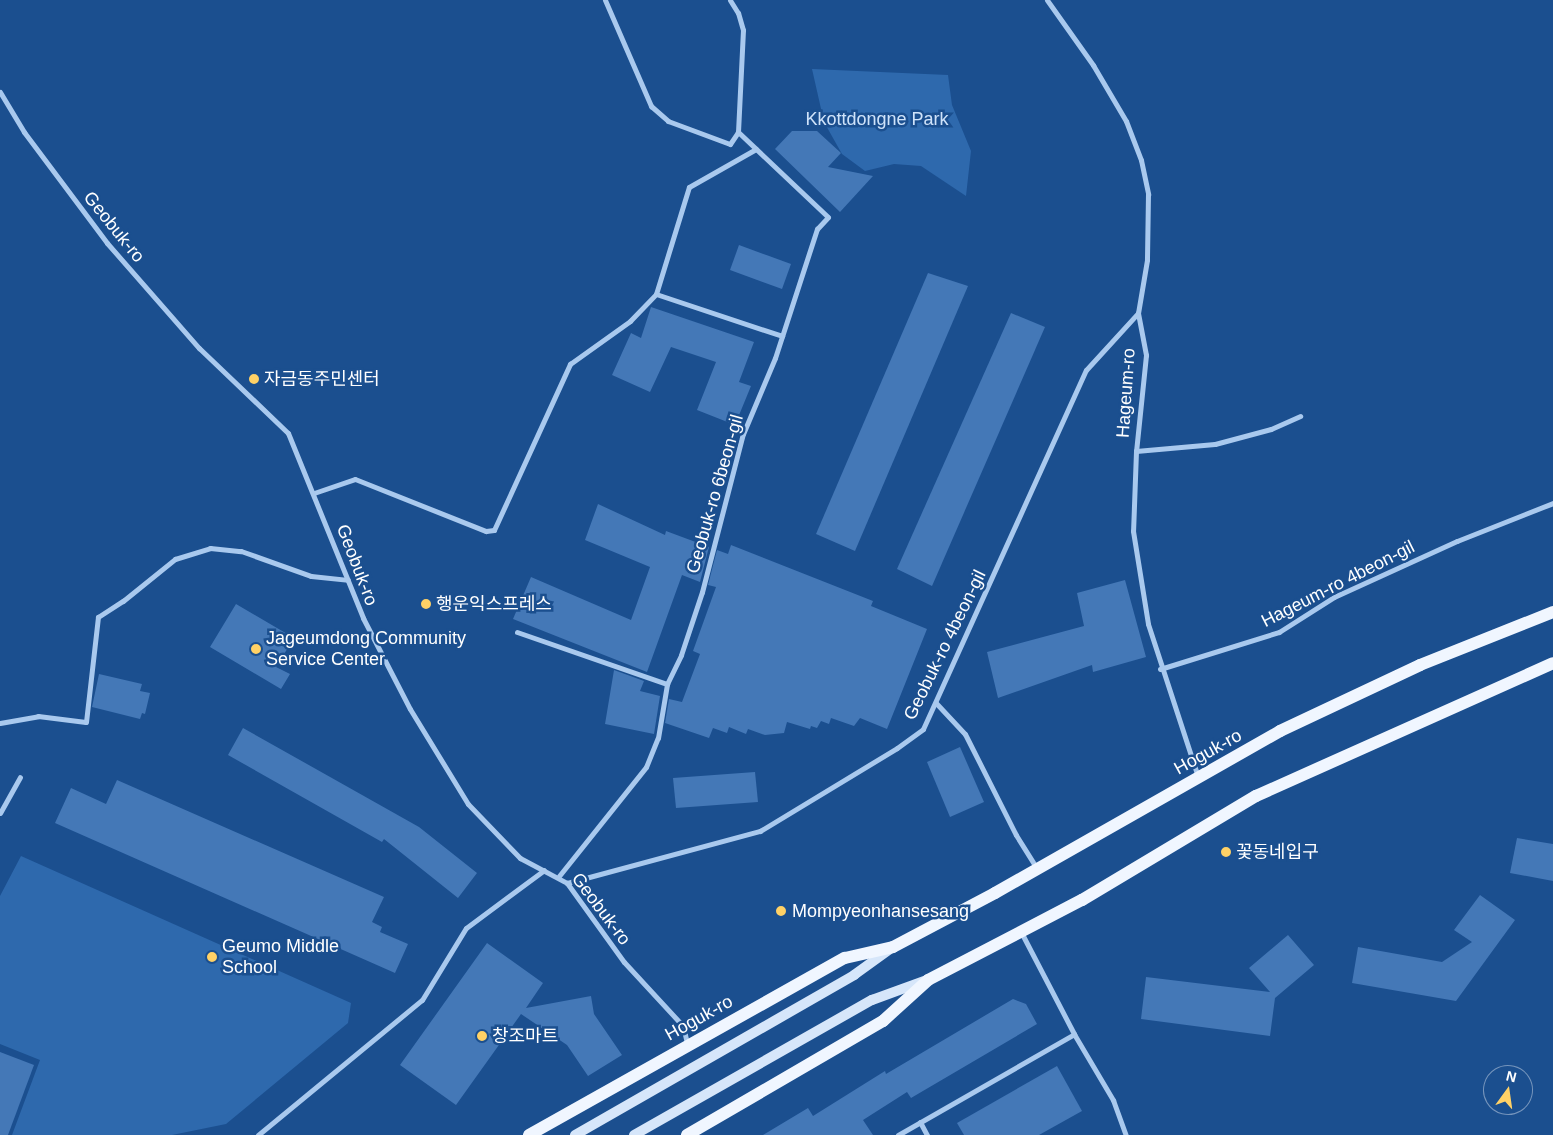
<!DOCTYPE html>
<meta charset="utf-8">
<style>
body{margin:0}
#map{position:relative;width:1553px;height:1135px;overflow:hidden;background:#1b4f8f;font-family:Arial,"Noto Sans KR",sans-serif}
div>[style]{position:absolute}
.green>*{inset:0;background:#2e69ad}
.building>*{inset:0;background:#4478b7}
.street>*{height:5px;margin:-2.5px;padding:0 2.5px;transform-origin:2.5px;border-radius:2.5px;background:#a9c9ee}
.secondary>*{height:10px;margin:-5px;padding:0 5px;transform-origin:5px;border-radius:5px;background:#d6e6fa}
.primary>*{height:12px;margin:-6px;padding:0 6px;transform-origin:6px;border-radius:6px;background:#f0f6ff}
.dots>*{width:14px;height:14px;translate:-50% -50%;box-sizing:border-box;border:2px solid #1b4f8f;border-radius:50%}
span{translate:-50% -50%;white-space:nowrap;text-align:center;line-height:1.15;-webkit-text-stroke:5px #1b4f8f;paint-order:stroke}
.park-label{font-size:18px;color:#cfe3fa}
.street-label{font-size:18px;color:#fff}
.poi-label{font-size:18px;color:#fff}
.left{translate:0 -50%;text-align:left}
.north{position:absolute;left:1483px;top:1065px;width:50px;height:50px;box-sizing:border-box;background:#1b4f8f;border:1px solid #7695bc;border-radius:50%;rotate:14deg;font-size:14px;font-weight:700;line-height:20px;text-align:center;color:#fff}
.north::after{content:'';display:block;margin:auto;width:18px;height:22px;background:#ffd166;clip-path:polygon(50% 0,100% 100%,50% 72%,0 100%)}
</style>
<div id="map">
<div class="green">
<div style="clip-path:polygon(812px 69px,948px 75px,952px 105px,971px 151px,966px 196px,921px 166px,894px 164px,865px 171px,842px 154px,824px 122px)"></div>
<div style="clip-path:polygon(21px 856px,351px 1003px,348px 1023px,226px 1124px,172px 1135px,12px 1135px,40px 1060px,0 1044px,0 896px)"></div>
</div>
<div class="building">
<div style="clip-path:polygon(792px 131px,817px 131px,841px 153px,828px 167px,873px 176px,840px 212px,775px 149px)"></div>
<div style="clip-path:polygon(739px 245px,791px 264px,782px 289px,730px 270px)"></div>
<div style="clip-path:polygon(928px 273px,968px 286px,855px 551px,816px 534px)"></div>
<div style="clip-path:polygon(651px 307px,754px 342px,739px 382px,751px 386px,735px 425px,697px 410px,716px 362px,671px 347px,650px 392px,612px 375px,631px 333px,641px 338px)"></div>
<div style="clip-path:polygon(1011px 313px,1045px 327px,932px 586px,897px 569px)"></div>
<div style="clip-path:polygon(598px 504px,665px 535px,666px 531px,709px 547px,700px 582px,682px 575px,647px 672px,513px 619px,531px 577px,631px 620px,650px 567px,585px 540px)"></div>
<div style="clip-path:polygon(731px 545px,873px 601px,871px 606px,927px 629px,887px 729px,860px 718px,854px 726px,831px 718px,829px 724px,821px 721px,817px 728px,811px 726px,810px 729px,787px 722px,784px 733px,765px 735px,748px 729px,746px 734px,729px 727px,727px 733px,713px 728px,709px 738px,665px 723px,669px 699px,682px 702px,700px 654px,693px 651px,716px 587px,708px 585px,717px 550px,728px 554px)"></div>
<div style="clip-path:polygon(1125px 580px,1146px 657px,1093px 672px,1092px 665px,998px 698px,987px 652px,1084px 626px,1077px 593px)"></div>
<div style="clip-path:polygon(236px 604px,294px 638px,276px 667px,290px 674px,281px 689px,210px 647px)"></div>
<div style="clip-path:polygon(614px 670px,644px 681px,640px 691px,660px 696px,654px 734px,605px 724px)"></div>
<div style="clip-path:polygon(99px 674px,142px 684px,140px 691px,150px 693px,145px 714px,142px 713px,140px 719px,92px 707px)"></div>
<div style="clip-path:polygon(243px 728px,419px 827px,477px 873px,458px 898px,384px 839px,382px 842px,228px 755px)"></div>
<div style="clip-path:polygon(960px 747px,984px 802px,950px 817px,927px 762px)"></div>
<div style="clip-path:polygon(755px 772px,758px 802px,676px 808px,673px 778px)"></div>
<div style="clip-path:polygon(117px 780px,384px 897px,372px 922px,382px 927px,380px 932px,408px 944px,395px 973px,55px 823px,71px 788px,106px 804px)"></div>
<div style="clip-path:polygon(1517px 838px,1553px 844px,1553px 881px,1510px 873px)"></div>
<div style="clip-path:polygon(1480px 895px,1515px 920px,1456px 1001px,1352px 983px,1358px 947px,1442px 962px,1472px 942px,1454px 930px)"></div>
<div style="clip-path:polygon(1288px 935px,1314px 965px,1275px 998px,1270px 1036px,1141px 1019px,1146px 977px,1270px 992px,1249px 968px)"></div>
<div style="clip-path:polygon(487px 943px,543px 983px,526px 1008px,591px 996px,594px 1014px,622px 1055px,588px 1076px,567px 1045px,521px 1014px,456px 1105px,400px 1065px)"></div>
<div style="clip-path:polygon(1013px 999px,1026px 1004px,1037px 1024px,911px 1098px,907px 1092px,863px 1120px,873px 1135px,763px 1135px,808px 1108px,813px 1116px,885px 1071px,886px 1074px)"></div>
<div style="clip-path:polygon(0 1052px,34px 1065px,8px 1135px,0 1135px)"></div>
<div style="clip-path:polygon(1057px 1066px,1082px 1111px,1039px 1135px,964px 1135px,957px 1123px)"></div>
</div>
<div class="street">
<div style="left:605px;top:0;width:116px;rotate:66.5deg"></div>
<div style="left:651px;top:106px;width:23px;rotate:41deg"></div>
<div style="left:668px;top:121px;width:66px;rotate:20.4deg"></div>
<div style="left:730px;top:144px;width:14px;rotate:-56deg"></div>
<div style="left:738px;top:132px;width:102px;rotate:-87.2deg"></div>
<div style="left:743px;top:30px;width:18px;rotate:-106deg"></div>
<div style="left:738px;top:13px;width:15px;rotate:-122deg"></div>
<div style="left:1047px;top:0;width:80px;rotate:54.7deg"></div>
<div style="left:1093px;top:65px;width:65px;rotate:59.5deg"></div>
<div style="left:1126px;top:121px;width:42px;rotate:69deg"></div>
<div style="left:1141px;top:160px;width:35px;rotate:78deg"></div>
<div style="left:1148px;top:194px;width:66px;rotate:90.9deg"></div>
<div style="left:1147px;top:260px;width:54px;rotate:99.6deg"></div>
<div style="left:1138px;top:313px;width:43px;rotate:79.2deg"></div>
<div style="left:1146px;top:355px;width:97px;rotate:95.9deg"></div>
<div style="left:1136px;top:451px;width:80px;rotate:92.1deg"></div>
<div style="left:1133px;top:531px;width:94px;rotate:80.8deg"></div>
<div style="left:1148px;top:624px;width:161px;rotate:71.9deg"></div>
<div style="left:0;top:92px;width:47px;rotate:59deg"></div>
<div style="left:24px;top:132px;width:139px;rotate:53.2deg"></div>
<div style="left:107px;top:243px;width:140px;rotate:48.8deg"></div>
<div style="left:199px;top:348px;width:123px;rotate:43.7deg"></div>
<div style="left:288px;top:433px;width:200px;rotate:67.9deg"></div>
<div style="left:363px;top:618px;width:102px;rotate:62.7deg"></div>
<div style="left:410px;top:709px;width:111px;rotate:58.6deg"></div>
<div style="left:468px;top:804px;width:75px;rotate:46.1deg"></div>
<div style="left:520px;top:858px;width:53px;rotate:28deg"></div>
<div style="left:567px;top:883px;width:97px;rotate:54.2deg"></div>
<div style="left:624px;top:962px;width:87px;rotate:47.3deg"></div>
<div style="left:683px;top:1026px;width:18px;rotate:77deg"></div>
<div style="left:656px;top:294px;width:133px;rotate:18.4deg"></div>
<div style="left:1136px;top:451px;width:79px;rotate:-5.1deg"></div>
<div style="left:1215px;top:444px;width:58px;rotate:-15deg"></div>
<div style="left:1271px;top:429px;width:32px;rotate:-24deg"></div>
<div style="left:314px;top:493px;width:43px;rotate:-18.9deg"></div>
<div style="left:355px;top:479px;width:141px;rotate:21.7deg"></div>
<div style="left:486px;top:531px;width:8px;rotate:-7deg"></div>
<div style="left:494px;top:530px;width:183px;rotate:-65.4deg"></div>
<div style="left:570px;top:364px;width:74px;rotate:-35.6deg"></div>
<div style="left:630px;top:321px;width:37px;rotate:-46deg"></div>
<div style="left:656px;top:294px;width:112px;rotate:-72.9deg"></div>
<div style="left:689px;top:187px;width:77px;rotate:-29.6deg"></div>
<div style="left:517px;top:632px;width:159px;rotate:19.1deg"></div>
<div style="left:1160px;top:669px;width:125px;rotate:-17.3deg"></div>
<div style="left:1279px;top:632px;width:65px;rotate:-32.5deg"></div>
<div style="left:1334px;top:597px;width:135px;rotate:-24.5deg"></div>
<div style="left:1457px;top:541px;width:103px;rotate:-21.6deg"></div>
<div style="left:936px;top:703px;width:42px;rotate:46.9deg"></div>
<div style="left:965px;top:734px;width:113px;rotate:63.2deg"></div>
<div style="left:1016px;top:835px;width:39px;rotate:58deg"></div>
<div style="left:0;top:723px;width:39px;rotate:-10deg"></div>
<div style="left:38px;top:716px;width:48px;rotate:7.1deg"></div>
<div style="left:86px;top:722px;width:106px;rotate:-83.5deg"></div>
<div style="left:98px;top:617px;width:30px;rotate:-33deg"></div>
<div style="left:123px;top:601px;width:67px;rotate:-38.9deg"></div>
<div style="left:175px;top:559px;width:37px;rotate:-17deg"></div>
<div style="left:210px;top:548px;width:31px;rotate:6deg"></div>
<div style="left:241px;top:551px;width:74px;rotate:19.7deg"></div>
<div style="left:311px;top:576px;width:37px;rotate:6deg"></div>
<div style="left:0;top:813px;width:41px;rotate:-60.9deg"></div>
<div style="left:559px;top:876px;width:139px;rotate:-51.4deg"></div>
<div style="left:646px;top:767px;width:31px;rotate:-68deg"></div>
<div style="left:658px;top:738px;width:55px;rotate:-80.5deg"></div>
<div style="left:667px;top:684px;width:32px;rotate:-64deg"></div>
<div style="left:681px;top:655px;width:66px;rotate:-71.6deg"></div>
<div style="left:702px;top:592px;width:163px;rotate:-75.5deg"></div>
<div style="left:743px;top:434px;width:82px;rotate:-67.2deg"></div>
<div style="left:775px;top:358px;width:136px;rotate:-72deg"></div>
<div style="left:817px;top:229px;width:16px;rotate:-47deg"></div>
<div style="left:828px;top:217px;width:124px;rotate:-136.6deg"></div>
<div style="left:567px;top:883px;width:200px;rotate:-15.1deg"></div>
<div style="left:760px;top:831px;width:160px;rotate:-31.2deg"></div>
<div style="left:897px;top:748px;width:32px;rotate:-36deg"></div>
<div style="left:923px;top:729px;width:394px;rotate:-65.6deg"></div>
<div style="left:1086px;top:370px;width:77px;rotate:-47.6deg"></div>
<div style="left:1021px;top:932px;width:115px;rotate:62.5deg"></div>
<div style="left:1074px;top:1034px;width:77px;rotate:59.4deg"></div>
<div style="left:1113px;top:1100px;width:37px;rotate:70deg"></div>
<div style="left:920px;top:1122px;width:15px;rotate:62deg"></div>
<div style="left:258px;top:1135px;width:212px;rotate:-39.5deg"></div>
<div style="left:422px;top:1000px;width:84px;rotate:-58.6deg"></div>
<div style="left:466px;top:928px;width:97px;rotate:-36.6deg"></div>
<div style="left:898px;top:1135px;width:203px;rotate:-29.8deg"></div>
</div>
<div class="secondary">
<div style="left:575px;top:1135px;width:322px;rotate:-29.8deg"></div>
<div style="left:854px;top:975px;width:44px;rotate:-35.8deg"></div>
<div style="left:634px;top:1135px;width:274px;rotate:-29.6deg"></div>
<div style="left:872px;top:1000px;width:55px;rotate:-20.1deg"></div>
</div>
<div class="primary">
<div style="left:529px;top:1135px;width:362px;rotate:-29.3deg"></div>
<div style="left:845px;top:958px;width:49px;rotate:-12.9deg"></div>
<div style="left:893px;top:947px;width:115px;rotate:-27.9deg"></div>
<div style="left:995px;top:893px;width:328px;rotate:-29.6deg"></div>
<div style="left:1280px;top:731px;width:155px;rotate:-25.2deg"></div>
<div style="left:1420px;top:665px;width:143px;rotate:-21.7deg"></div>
<div style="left:687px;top:1135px;width:227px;rotate:-30.2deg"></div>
<div style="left:883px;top:1021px;width:61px;rotate:-42.3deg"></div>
<div style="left:928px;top:980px;width:174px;rotate:-27.5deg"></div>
<div style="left:1082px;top:900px;width:203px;rotate:-30.9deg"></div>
<div style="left:1256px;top:796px;width:325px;rotate:-24.1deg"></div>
</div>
<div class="dots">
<div style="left:254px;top:379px;background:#ffd166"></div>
<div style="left:426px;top:604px;background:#ffd166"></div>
<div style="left:256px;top:649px;background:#ffd166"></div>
<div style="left:1226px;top:852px;background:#ffd166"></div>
<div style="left:781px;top:911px;background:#ffd166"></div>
<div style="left:212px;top:957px;background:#ffd166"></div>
<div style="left:482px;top:1036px;background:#ffd166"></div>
</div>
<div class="park-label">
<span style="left:877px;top:119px">Kkottdongne Park</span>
</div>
<div class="street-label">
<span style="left:114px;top:227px;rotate:51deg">Geobuk-ro</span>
<span style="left:1126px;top:393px;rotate:-86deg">Hageum-ro</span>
<span style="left:715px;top:494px;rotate:-74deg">Geobuk-ro 6beon-gil</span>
<span style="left:357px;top:565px;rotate:69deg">Geobuk-ro</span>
<span style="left:1338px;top:584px;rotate:-27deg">Hageum-ro 4beon-gil</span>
<span style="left:945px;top:645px;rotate:-64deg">Geobuk-ro 4beon-gil</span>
<span style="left:1208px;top:752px;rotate:-29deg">Hoguk-ro</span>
<span style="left:601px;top:909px;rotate:53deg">Geobuk-ro</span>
<span style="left:699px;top:1018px;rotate:-29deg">Hoguk-ro</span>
</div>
<div class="poi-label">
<span class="left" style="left:264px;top:379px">자금동주민센터</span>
<span class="left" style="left:436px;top:604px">행운익스프레스</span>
<span class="left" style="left:266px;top:649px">Jageumdong Community<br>Service Center</span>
<span class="left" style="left:1236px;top:852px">꽃동네입구</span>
<span class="left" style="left:792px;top:911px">Mompyeonhansesang</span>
<span class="left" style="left:222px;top:957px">Geumo Middle<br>School</span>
<span class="left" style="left:492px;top:1036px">창조마트</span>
</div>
<div class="north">N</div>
</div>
